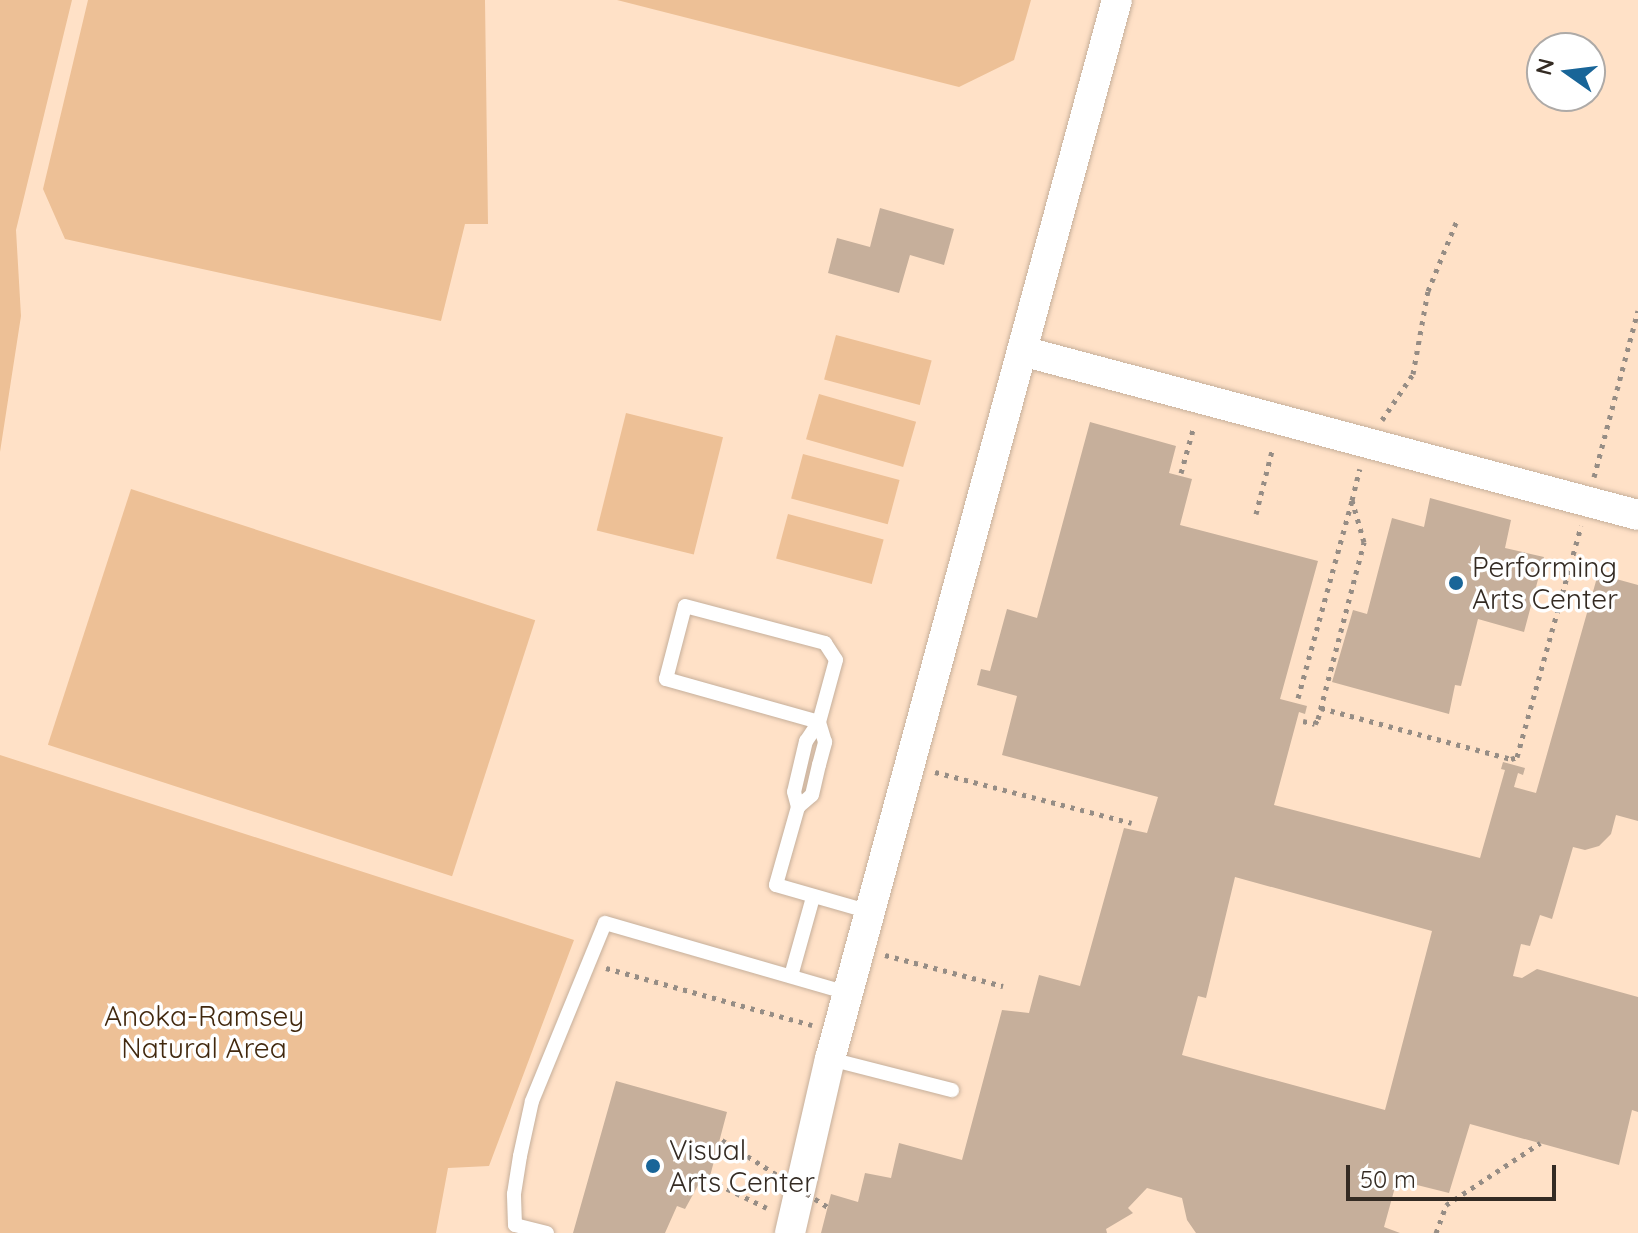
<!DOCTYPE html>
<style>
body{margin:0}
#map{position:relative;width:1638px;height:1233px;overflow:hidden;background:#fcf3ea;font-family:Quicksand,sans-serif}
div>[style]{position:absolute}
.built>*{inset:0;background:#ffe1c7}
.green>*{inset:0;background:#edc096;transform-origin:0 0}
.building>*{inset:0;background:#c6af9b}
.path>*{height:5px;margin-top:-2.5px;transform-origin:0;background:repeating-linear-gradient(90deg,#968d85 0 4px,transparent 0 10px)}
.roads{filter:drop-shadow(0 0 2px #c6af9b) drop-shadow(0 0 2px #c6af9b)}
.lane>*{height:14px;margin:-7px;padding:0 7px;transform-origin:7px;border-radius:7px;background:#fff}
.street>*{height:30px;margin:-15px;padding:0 15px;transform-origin:15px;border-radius:15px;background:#fff}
.path-bridge>*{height:5px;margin-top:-2.5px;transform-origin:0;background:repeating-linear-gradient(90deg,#968d85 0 4px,transparent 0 10px)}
.dots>*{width:22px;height:22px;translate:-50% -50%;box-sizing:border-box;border:4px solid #fff;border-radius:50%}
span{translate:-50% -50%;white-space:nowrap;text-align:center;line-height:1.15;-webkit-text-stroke:7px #fff;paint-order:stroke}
.poi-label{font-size:28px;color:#342b23}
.left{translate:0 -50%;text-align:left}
.park-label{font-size:28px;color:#42290f}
.north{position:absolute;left:1526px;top:32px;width:80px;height:80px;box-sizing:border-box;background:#fff;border:2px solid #aeaaa7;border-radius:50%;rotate:284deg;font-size:22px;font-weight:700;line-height:32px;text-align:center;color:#342b23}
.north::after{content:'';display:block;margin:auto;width:28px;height:36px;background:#196598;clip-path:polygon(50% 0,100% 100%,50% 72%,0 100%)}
.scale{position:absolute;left:1346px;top:1165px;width:210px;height:36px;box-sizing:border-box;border:4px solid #342b23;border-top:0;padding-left:10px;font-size:24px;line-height:28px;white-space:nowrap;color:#342b23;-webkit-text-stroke:6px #fff;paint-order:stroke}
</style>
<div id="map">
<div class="built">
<div style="clip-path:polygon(evenodd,0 0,1638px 0,1638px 1233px,0 1233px,0 0,1542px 48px,1590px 48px,1590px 96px,1542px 96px,1542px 48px)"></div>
</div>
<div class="green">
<div style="clip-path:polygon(0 0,72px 0,16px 230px,21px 316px,0 452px)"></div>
<div style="clip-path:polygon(88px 0,485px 0,488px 224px,465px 224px,441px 321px,65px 239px,43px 189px)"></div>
<div style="clip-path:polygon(617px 0,1031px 0,1014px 60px,959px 87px)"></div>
<div style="left:836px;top:335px;width:99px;height:46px;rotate:15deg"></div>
<div style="left:819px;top:394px;width:101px;height:47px;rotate:16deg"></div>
<div style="left:626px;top:413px;width:100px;height:121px;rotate:14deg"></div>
<div style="left:803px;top:454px;width:100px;height:46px;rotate:15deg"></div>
<div style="left:131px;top:489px;width:425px;height:269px;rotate:18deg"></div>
<div style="left:788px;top:514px;width:99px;height:46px;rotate:15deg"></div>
<div style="clip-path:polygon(0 755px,574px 940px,489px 1166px,448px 1168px,436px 1233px,0 1233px)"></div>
</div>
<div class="building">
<div style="clip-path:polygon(880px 208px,954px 229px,944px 265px,910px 255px,899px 293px,828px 273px,837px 238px,870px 247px)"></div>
<div style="clip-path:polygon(evenodd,1090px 422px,1176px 446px,1169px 473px,1192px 479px,1180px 525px,1318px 561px,1280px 699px,1307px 706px,1305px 714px,1299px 712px,1274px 805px,1480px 858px,1505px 770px,1501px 769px,1503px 762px,1525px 768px,1523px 775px,1518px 773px,1514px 787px,1536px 793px,1598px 574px,1638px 585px,1638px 821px,1616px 815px,1611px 834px,1599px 846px,1585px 850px,1573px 847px,1552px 919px,1540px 915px,1530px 946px,1521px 944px,1513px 976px,1522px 978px,1537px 969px,1638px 997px,1638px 1112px,1632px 1110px,1619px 1165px,1470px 1124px,1449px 1193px,1397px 1180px,1384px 1227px,1400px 1233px,1196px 1233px,1187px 1220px,1182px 1198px,1147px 1188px,1128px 1208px,1133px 1213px,1106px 1229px,1107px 1233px,821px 1233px,831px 1194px,858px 1202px,865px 1173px,891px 1178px,899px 1143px,962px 1160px,1002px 1010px,1029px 1013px,1039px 975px,1080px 986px,1124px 828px,1147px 833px,1158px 797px,1002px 755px,1017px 696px,977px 685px,981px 669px,990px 671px,1007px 609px,1037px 618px,1090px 422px,1235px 877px,1432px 931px,1385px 1110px,1182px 1055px,1198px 996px,1206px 998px,1235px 877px)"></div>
<div style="clip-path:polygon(1430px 498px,1511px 520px,1505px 548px,1544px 557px,1524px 632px,1478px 619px,1461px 686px,1455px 685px,1449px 714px,1332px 682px,1353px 610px,1367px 614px,1392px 518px,1424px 527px)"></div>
<div style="clip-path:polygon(616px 1081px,727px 1112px,709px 1180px,702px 1178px,685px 1209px,677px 1206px,665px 1233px,573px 1233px)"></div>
</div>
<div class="path">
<div style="left:1382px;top:420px;width:55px;rotate:-56deg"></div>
<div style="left:1413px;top:374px;width:84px;rotate:-79.8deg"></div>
<div style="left:1428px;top:291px;width:79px;rotate:-67.7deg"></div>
<div style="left:1181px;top:473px;width:49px;rotate:-74.5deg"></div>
<div style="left:1594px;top:477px;width:172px;rotate:-75.2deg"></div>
<div style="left:1256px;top:514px;width:69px;rotate:-75.8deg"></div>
<div style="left:1298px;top:698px;width:204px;rotate:-74.7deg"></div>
<div style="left:1321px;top:708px;width:197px;rotate:15deg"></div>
<div style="left:1511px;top:759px;width:6px;rotate:-18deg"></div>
<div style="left:1517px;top:757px;width:240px;rotate:-74.5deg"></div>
<div style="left:1303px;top:721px;width:12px;rotate:14deg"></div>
<div style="left:1315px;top:724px;width:6px;rotate:-59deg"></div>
<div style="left:1318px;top:719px;width:183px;rotate:-75.4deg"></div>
<div style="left:1364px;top:542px;width:44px;rotate:-105.9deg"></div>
<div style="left:1352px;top:500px;width:32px;rotate:-76deg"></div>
<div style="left:935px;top:772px;width:203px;rotate:14.5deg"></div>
<div style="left:885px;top:955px;width:122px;rotate:14.7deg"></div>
<div style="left:606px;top:968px;width:214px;rotate:15.5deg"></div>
<div style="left:709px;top:1180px;width:64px;rotate:25.8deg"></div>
<div style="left:1436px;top:1233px;width:30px;rotate:-70deg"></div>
<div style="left:1446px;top:1205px;width:113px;rotate:-33.4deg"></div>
</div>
<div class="roads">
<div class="lane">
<div style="left:819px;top:722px;width:159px;rotate:-164.3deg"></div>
<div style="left:666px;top:679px;width:75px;rotate:-75.4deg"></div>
<div style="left:685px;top:606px;width:145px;rotate:14.8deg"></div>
<div style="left:825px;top:643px;width:20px;rotate:57deg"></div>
<div style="left:836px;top:660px;width:64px;rotate:105.3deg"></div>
<div style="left:819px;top:722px;width:23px;rotate:124deg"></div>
<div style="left:806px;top:741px;width:52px;rotate:103.2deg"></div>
<div style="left:794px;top:792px;width:16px;rotate:75deg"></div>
<div style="left:798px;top:807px;width:81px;rotate:105.8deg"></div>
<div style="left:776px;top:885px;width:98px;rotate:16deg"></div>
<div style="left:798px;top:807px;width:18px;rotate:-41deg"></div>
<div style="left:812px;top:795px;width:31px;rotate:-77deg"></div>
<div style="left:819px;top:765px;width:24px;rotate:-75deg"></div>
<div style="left:825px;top:742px;width:21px;rotate:-107deg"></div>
<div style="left:791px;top:976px;width:82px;rotate:-74.4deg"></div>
<div style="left:830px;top:1059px;width:126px;rotate:14.3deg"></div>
<div style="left:547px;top:1233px;width:33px;rotate:-166deg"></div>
<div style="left:515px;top:1225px;width:31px;rotate:-92deg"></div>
<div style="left:514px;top:1194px;width:38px;rotate:-81deg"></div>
<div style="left:520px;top:1156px;width:56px;rotate:-77.7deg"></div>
<div style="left:532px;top:1101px;width:192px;rotate:-67.7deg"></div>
<div style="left:605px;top:923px;width:253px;rotate:16.1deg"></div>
</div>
<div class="street">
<div style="left:1022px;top:351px;width:637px;rotate:14.91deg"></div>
<div style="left:790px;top:1233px;width:179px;rotate:-77.1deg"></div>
<div style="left:830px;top:1059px;width:1097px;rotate:-74.84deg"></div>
</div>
</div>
<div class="path-bridge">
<div style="left:722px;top:1140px;width:125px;rotate:32.3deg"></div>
</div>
<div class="dots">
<div style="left:1456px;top:583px;background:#196598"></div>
<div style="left:653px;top:1166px;background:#196598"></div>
</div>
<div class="poi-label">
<span class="left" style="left:1472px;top:583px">Performing<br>Arts Center</span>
<span class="left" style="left:669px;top:1166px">Visual<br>Arts Center</span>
</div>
<div class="park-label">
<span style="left:204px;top:1032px">Anoka-Ramsey<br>Natural Area</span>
</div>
<div class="north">N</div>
<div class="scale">50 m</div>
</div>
